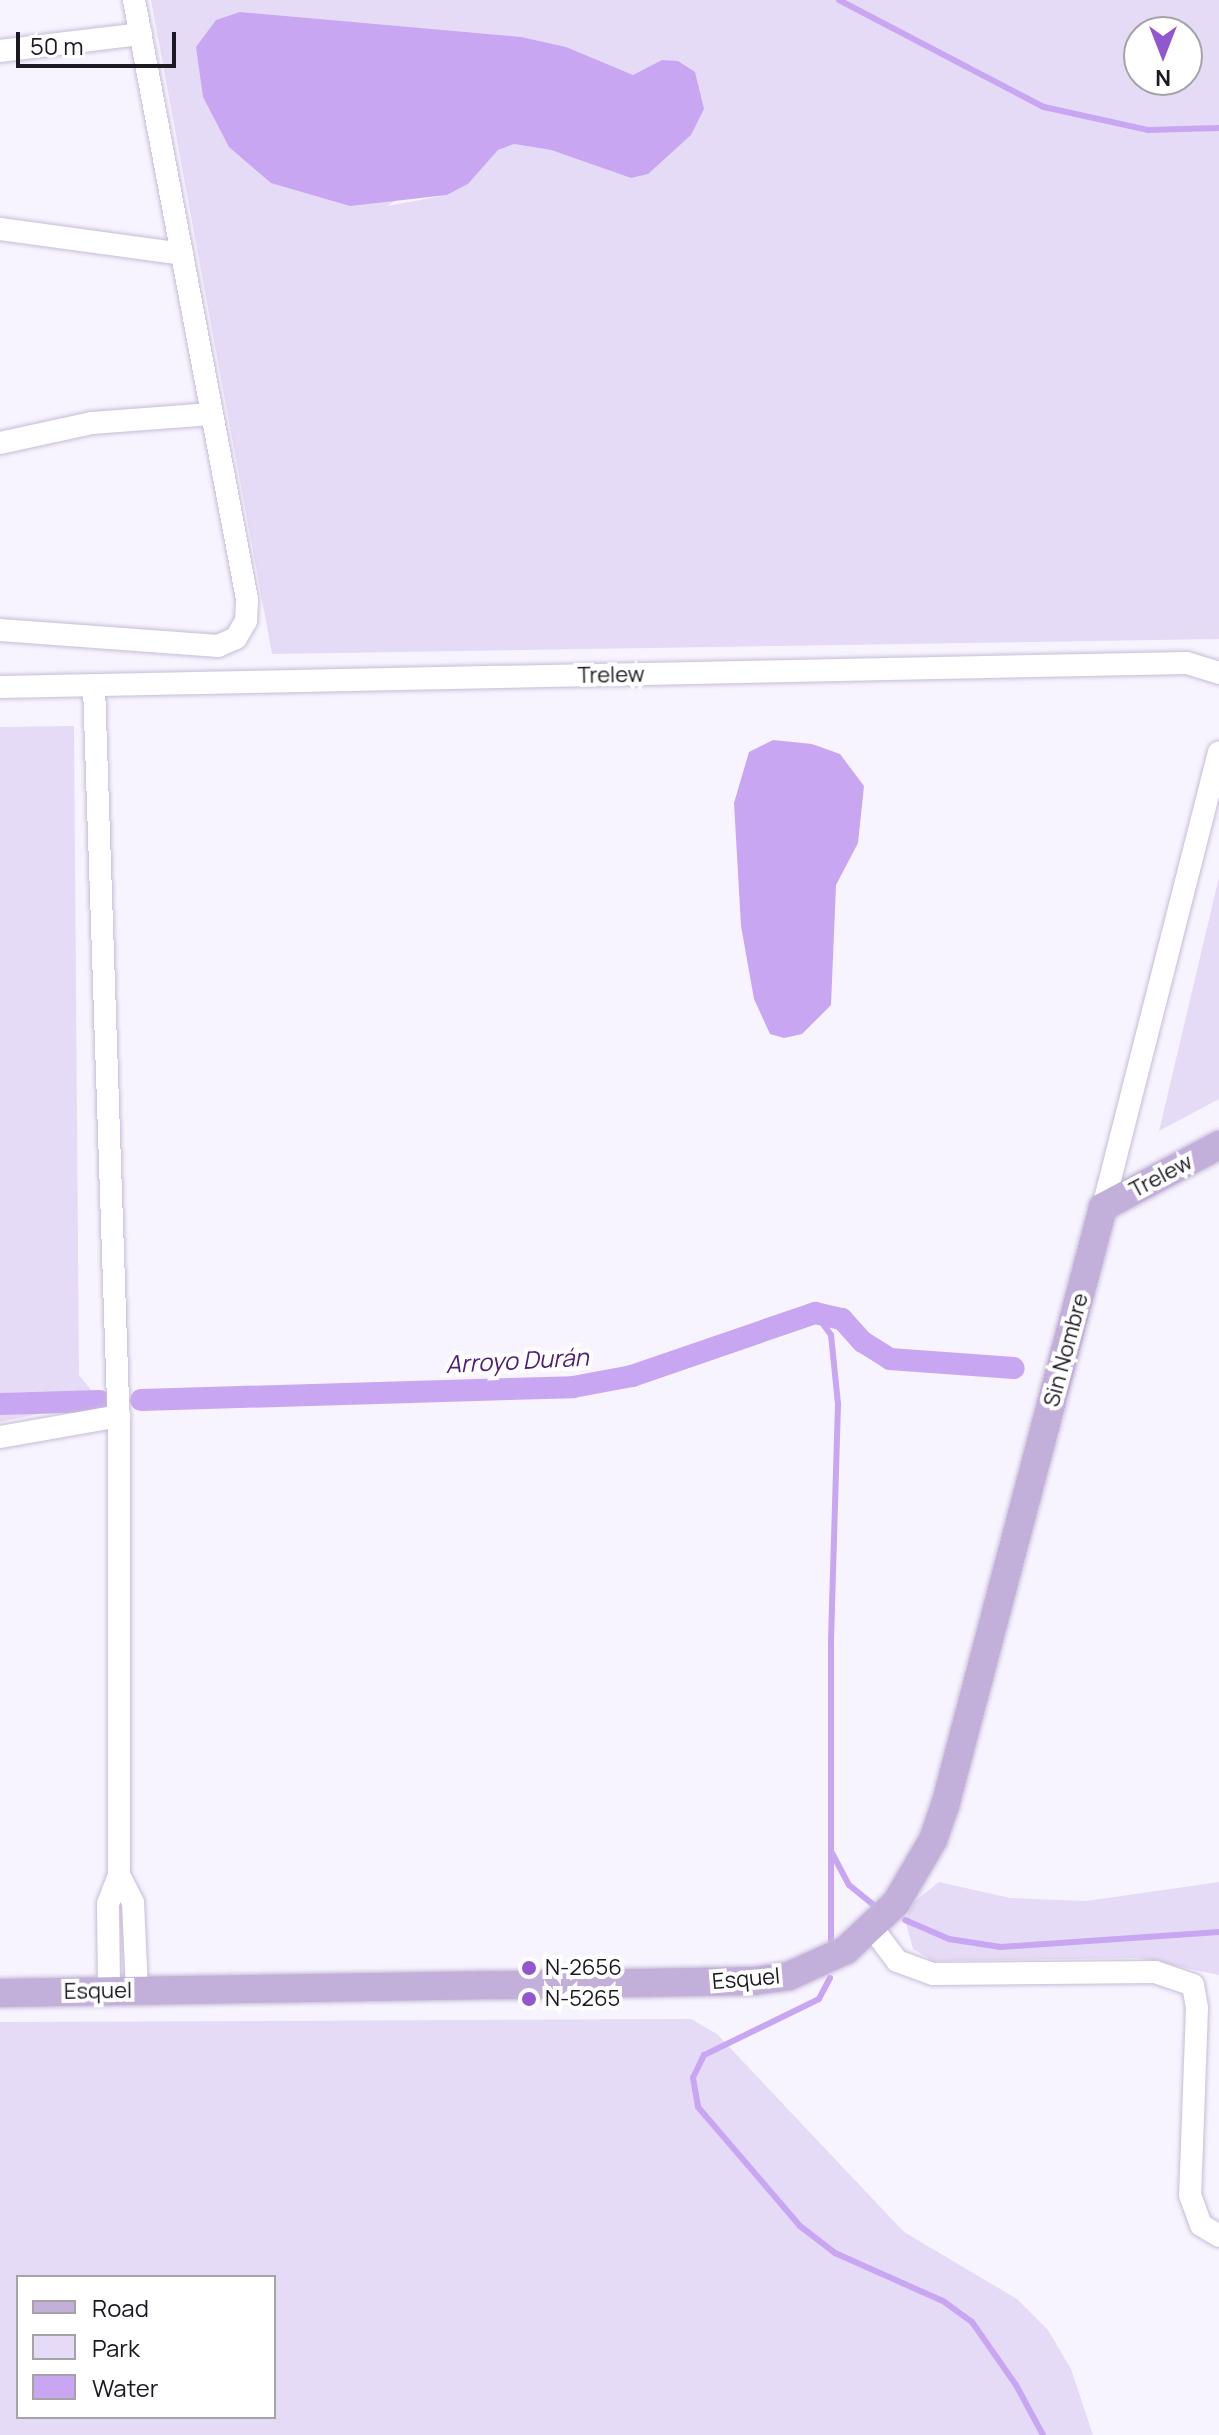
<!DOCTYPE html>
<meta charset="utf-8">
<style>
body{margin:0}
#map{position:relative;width:1219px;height:2435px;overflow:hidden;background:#f8f4ff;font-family:Manrope,sans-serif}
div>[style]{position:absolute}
.green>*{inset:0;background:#e6dbf6}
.water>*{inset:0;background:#c8a6f2}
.stream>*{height:6px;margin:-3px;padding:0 3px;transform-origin:3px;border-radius:3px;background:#c8a6f2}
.canal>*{height:22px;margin:-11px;padding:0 11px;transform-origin:11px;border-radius:11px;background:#c8a6f2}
.roads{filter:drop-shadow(0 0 2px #c7bcd7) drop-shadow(0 0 2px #c7bcd7)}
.minor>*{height:22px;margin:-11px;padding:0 11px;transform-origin:11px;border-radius:11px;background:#fff}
.major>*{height:28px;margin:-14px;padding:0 14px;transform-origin:14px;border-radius:14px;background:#c3b0da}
.dots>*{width:22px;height:22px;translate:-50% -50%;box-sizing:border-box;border:4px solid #fff;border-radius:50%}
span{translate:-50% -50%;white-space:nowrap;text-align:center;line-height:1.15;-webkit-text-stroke:8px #fff;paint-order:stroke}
.street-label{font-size:22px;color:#1d1922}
.poi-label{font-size:22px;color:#1d1922}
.left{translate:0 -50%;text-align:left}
.water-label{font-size:24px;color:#4e2177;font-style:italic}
.legend{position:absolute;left:16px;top:2275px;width:260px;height:144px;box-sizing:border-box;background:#fff;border:2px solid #a5a3a7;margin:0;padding:10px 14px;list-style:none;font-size:24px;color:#1d1922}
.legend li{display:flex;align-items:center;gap:16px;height:40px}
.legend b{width:40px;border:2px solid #a5a3a7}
.north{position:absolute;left:1123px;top:16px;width:80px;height:80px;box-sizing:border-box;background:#fff;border:2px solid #a5a3a7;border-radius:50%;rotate:180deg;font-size:22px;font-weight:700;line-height:32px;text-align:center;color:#1d1922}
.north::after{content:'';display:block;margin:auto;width:28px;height:36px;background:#9257ce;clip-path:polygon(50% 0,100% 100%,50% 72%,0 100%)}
.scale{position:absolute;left:16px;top:32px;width:160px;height:36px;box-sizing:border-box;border:4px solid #1d1922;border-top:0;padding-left:10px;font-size:24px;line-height:28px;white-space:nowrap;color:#1d1922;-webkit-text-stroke:6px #fff;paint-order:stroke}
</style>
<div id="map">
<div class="green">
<div style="clip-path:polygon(evenodd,151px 0,1219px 0,1219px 639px,272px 654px,151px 0,1139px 32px,1187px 32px,1187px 80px,1139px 80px,1139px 32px,151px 0,662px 61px,691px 135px,631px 178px,551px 150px,514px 144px,498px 150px,468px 184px,447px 195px,387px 206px,604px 66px,633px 75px,662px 61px)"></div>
<div style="clip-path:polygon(74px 726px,79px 1375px,100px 1401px,0 1422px,0 727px)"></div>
<div style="clip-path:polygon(1219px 877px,1219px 1099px,1159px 1131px)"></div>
<div style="clip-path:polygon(939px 1882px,1010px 1898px,1086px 1901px,1219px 1882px,1219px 1975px,1138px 1958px,933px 1961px,913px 1949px,905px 1920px,914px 1902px)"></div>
<div style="clip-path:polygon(evenodd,691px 2019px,717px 2034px,904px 2232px,1017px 2299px,1048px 2330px,1071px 2369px,1093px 2435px,0 2435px,0 2022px,691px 2019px,18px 2277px,274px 2277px,274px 2417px,18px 2417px,18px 2277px)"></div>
</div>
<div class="water">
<div style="clip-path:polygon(240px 12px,521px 37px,566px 47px,633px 75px,662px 60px,678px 61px,695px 72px,704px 109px,691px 135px,648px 174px,631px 178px,551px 150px,514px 144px,498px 150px,468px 184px,447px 195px,350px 206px,271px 183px,229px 147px,203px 97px,196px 47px,216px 20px)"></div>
<div style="clip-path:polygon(773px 740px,812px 744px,840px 754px,864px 786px,858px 843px,836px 885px,831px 1005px,802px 1034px,784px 1038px,770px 1034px,754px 999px,741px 926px,734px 803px,749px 752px)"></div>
</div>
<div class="stream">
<div style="left:839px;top:0;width:231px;rotate:27.6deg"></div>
<div style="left:1044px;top:107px;width:107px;rotate:12.5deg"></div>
<div style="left:1148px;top:130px;width:71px;rotate:-1.6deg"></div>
<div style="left:815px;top:1313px;width:27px;rotate:54deg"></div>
<div style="left:831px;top:1335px;width:69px;rotate:84.2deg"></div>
<div style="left:838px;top:1404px;width:237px;rotate:91.7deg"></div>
<div style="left:831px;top:1641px;width:300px;rotate:90deg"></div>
<div style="left:832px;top:1853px;width:36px;rotate:62deg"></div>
<div style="left:849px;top:1885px;width:32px;rotate:39deg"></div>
<div style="left:905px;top:1920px;width:48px;rotate:23.4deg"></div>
<div style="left:949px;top:1939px;width:52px;rotate:8.9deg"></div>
<div style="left:1000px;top:1947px;width:220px;rotate:-3.9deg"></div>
<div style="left:830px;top:1978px;width:24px;rotate:118deg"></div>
<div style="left:819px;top:1999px;width:128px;rotate:154deg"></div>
<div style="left:704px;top:2055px;width:25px;rotate:116deg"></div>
<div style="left:693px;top:2078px;width:29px;rotate:80deg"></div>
<div style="left:698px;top:2107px;width:157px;rotate:49.4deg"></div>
<div style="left:800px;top:2226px;width:44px;rotate:37.6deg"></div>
<div style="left:835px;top:2253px;width:118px;rotate:24deg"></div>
<div style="left:943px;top:2301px;width:36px;rotate:36deg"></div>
<div style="left:972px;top:2322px;width:77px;rotate:55.1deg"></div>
<div style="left:1016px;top:2385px;width:57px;rotate:61.6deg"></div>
</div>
<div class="canal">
<div style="left:141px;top:1400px;width:432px;rotate:-1.7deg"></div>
<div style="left:573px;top:1387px;width:60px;rotate:-10.6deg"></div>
<div style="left:632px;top:1376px;width:194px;rotate:-19deg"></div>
<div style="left:815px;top:1313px;width:28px;rotate:13deg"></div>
<div style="left:842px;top:1319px;width:31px;rotate:48deg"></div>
<div style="left:863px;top:1342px;width:32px;rotate:32deg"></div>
<div style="left:890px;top:1359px;width:124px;rotate:4.2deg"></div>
<div style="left:0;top:1404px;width:100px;rotate:-1.7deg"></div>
</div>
<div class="roads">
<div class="minor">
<div style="left:0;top:51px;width:142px;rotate:-6.9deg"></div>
<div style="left:0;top:229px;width:184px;rotate:7.8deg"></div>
<div style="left:0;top:443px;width:94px;rotate:-12.3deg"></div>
<div style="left:92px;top:423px;width:120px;rotate:-4.3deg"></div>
<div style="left:0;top:630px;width:219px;rotate:4.2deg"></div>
<div style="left:218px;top:646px;width:20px;rotate:-24deg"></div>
<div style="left:236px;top:638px;width:20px;rotate:-60deg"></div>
<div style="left:246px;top:621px;width:22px;rotate:-87deg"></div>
<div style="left:247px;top:599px;width:610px;rotate:-100.68deg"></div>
<div style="left:94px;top:686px;width:745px;rotate:88.08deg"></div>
<div style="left:119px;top:1431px;width:444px;rotate:90deg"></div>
<div style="left:119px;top:1875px;width:31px;rotate:111deg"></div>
<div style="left:108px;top:1904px;width:87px;rotate:89.3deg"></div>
<div style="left:0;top:687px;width:1187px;rotate:-1.16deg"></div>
<div style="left:1187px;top:663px;width:34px;rotate:17deg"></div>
<div style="left:1103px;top:1207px;width:469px;rotate:-75.7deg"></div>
<div style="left:0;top:1437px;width:121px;rotate:-10deg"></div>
<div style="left:119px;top:1875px;width:30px;rotate:63deg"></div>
<div style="left:133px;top:1902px;width:89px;rotate:87.4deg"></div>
<div style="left:873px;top:1929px;width:40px;rotate:53deg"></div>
<div style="left:897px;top:1961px;width:38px;rotate:20deg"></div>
<div style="left:933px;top:1974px;width:222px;rotate:-0.5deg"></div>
<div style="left:1155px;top:1972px;width:40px;rotate:18.9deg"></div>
<div style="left:1193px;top:1985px;width:23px;rotate:80deg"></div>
<div style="left:1197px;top:2008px;width:187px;rotate:92.1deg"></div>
<div style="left:1190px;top:2195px;width:32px;rotate:70deg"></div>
<div style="left:1201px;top:2225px;width:21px;rotate:31deg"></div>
</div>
<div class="major">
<div style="left:0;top:1993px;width:754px;rotate:-0.91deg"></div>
<div style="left:754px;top:1981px;width:35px;rotate:-8deg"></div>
<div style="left:789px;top:1976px;width:63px;rotate:-24.5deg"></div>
<div style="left:846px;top:1950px;width:69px;rotate:-43.2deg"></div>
<div style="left:896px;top:1903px;width:73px;rotate:-59.6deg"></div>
<div style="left:933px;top:1840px;width:36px;rotate:-71deg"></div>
<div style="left:945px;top:1806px;width:619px;rotate:-75.22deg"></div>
<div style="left:1103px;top:1207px;width:132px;rotate:-28.1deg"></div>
</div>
</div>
<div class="dots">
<div style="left:529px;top:1968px;background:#9257ce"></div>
<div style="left:529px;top:1999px;background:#9257ce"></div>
</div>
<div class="street-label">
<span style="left:611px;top:675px;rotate:-1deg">Trelew</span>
<span style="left:1161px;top:1176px;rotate:-28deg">Trelew</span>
<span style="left:1066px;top:1350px;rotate:-75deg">Sin Nombre</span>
<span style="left:746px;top:1979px;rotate:-5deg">Esquel</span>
<span style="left:98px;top:1991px;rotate:-1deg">Esquel</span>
</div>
<div class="poi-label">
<span class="left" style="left:545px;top:1968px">N-2656</span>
<span class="left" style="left:545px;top:1999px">N-5265</span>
</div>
<div class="water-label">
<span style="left:517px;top:1360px;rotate:-3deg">Arroyo Durán</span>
</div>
<ul class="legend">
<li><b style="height:10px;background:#c3b0da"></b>Road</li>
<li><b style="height:22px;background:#e6dbf6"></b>Park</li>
<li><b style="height:22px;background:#c8a6f2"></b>Water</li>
</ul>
<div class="north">N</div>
<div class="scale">50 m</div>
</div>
